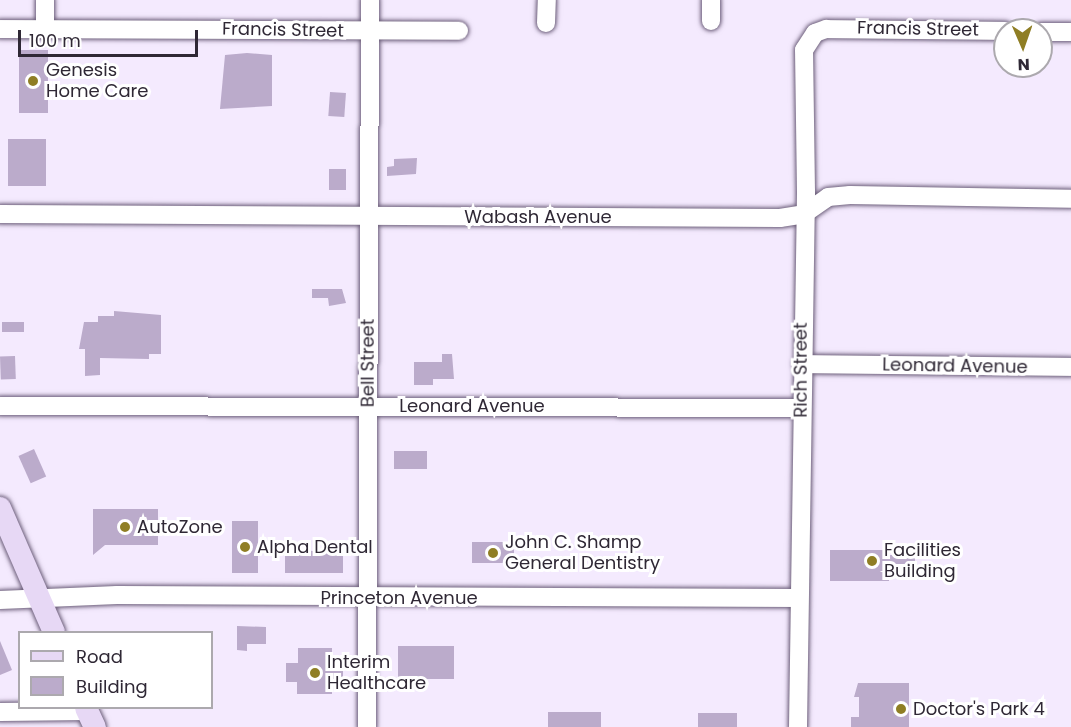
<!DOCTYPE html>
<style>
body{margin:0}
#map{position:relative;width:1071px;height:727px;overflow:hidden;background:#f4eafe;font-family:Poppins,sans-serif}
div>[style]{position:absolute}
.building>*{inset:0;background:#bbabcb;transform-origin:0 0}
.roads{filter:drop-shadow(0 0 2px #6d5f7b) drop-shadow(0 0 2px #6d5f7b)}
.minor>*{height:18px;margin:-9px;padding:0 9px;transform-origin:9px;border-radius:9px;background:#fff}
.major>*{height:22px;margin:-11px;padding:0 11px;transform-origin:11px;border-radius:11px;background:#e7d8f5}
.dots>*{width:16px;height:16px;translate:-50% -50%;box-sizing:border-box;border:3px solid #fff;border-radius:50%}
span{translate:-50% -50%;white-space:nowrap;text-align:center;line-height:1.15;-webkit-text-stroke:6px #fff;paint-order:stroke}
.street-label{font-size:18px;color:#2f2835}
.poi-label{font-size:18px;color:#2f2835}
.left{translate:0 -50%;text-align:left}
.legend{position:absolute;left:18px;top:631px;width:195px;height:78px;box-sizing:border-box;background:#fff;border:2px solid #aca9ae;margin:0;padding:8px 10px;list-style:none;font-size:18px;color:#2f2835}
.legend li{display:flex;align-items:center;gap:12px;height:30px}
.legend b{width:30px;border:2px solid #aca9ae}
.north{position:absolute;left:993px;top:18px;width:60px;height:60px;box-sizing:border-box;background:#fff;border:2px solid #aca9ae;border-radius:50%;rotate:178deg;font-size:16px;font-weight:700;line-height:24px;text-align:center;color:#2f2835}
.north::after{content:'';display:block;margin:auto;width:21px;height:27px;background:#8f7e24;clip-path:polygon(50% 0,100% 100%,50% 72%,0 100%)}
.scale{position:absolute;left:18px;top:30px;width:180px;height:27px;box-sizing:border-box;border:3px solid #2f2835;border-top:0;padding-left:8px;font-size:18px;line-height:21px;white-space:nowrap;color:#2f2835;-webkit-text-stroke:4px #fff;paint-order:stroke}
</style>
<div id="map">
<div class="building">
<div style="left:19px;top:50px;width:29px;height:63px"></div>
<div style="clip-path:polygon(247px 53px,272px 55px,272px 106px,220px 109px,225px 55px)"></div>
<div style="left:330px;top:92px;width:16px;height:24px;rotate:4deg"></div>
<div style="left:8px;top:139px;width:38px;height:47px"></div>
<div style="clip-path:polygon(417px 158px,416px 174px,387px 176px,387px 167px,394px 166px,394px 159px)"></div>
<div style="left:329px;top:169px;width:17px;height:21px"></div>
<div style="clip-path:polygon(312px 289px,342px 289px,346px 303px,329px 306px,328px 298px,312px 298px)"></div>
<div style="clip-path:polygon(114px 311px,161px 315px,161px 354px,149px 354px,149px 359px,100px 358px,100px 375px,85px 376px,85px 349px,79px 349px,84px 322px,98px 322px,98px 316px,114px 316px)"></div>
<div style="left:24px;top:322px;width:10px;height:22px;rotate:90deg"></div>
<div style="clip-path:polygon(442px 354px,452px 354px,454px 379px,433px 379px,433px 385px,414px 385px,414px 362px,442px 362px)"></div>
<div style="left:15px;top:356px;width:23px;height:15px;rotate:88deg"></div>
<div style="left:34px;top:449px;width:30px;height:17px;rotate:66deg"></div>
<div style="left:394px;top:451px;width:33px;height:18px"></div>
<div style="clip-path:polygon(93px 509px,158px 509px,158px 545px,105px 545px,93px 555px)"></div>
<div style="left:232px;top:521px;width:26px;height:52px"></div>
<div style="left:514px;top:542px;width:21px;height:42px;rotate:90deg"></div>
<div style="clip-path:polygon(305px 550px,343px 555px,343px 573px,285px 573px,285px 554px,305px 554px)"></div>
<div style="clip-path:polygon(830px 550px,889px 550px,889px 555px,915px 555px,915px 568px,907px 568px,907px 572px,889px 572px,889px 581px,830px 581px)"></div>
<div style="clip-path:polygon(237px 626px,266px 627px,266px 644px,247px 644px,247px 651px,237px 650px)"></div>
<div style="clip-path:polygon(0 641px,12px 670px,0 675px)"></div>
<div style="left:398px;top:646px;width:56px;height:33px"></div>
<div style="clip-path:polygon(298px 648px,332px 648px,332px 664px,343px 664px,343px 683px,332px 682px,332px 694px,297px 694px,297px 682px,286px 682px,286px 663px,298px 663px)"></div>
<div style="clip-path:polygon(858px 683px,909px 683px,909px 727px,851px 727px,851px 717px,859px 717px,859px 697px,854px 697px)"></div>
<div style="left:548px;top:712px;width:53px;height:15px"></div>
<div style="left:698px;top:713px;width:39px;height:14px"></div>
</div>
<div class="roads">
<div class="minor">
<div style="left:711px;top:21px;width:21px;rotate:-90deg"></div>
<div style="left:546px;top:23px;width:23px;rotate:-88deg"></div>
<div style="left:0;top:29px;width:459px;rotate:0.2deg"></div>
<div style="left:45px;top:30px;width:30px;rotate:-90deg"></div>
<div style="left:1041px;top:32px;width:30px"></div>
<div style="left:0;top:214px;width:780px;rotate:0.29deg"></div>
<div style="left:780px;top:218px;width:24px;rotate:-9deg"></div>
<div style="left:804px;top:214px;width:29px;rotate:-35deg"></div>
<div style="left:828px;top:197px;width:22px;rotate:-5deg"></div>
<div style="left:850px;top:195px;width:221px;rotate:1deg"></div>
<div style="left:802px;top:364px;width:269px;rotate:0.6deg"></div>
<div style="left:0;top:406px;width:801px;rotate:0.14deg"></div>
<div style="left:0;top:600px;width:117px;rotate:-2.4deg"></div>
<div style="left:117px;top:595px;width:682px;rotate:0.25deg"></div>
<div style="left:0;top:712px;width:87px;rotate:-0.7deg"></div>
<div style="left:367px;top:727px;width:727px;rotate:-89.76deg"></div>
<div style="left:798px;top:727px;width:535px;rotate:-89.14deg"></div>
<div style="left:806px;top:192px;width:142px;rotate:-90.8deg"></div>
<div style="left:804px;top:50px;width:20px;rotate:-57deg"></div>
<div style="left:815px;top:33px;width:12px;rotate:-20deg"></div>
<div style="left:826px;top:29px;width:179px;rotate:0.6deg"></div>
</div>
<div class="major">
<div style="left:0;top:508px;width:135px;rotate:66.5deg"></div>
<div style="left:86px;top:708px;width:21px;rotate:65deg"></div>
</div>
</div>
<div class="dots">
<div style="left:33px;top:81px;background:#8f7e24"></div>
<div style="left:125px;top:527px;background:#8f7e24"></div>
<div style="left:245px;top:547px;background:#8f7e24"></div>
<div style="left:493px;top:553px;background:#8f7e24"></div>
<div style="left:872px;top:561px;background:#8f7e24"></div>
<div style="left:315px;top:673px;background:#8f7e24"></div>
<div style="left:901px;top:709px;background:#8f7e24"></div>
</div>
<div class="street-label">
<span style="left:918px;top:29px;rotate:1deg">Francis Street</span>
<span style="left:283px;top:30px;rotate:1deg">Francis Street</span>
<span style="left:538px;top:217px">Wabash Avenue</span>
<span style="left:368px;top:363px;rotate:-90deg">Bell Street</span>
<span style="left:955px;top:366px;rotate:1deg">Leonard Avenue</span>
<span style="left:801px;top:370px;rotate:-90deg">Rich Street</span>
<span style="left:472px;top:406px">Leonard Avenue</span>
<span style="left:399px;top:598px">Princeton Avenue</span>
</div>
<div class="poi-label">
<span class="left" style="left:46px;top:81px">Genesis<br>Home Care</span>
<span class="left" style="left:137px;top:527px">AutoZone</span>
<span class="left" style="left:505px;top:553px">John C. Shamp<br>General Dentistry</span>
<span class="left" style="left:257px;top:547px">Alpha Dental</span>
<span class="left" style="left:884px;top:561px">Facilities<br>Building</span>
<span class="left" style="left:327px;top:673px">Interim<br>Healthcare</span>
<span class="left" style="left:913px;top:709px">Doctor's Park 4</span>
</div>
<ul class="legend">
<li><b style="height:8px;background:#e7d8f5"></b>Road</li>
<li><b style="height:16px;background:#bbabcb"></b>Building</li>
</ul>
<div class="north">N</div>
<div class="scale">100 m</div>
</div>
